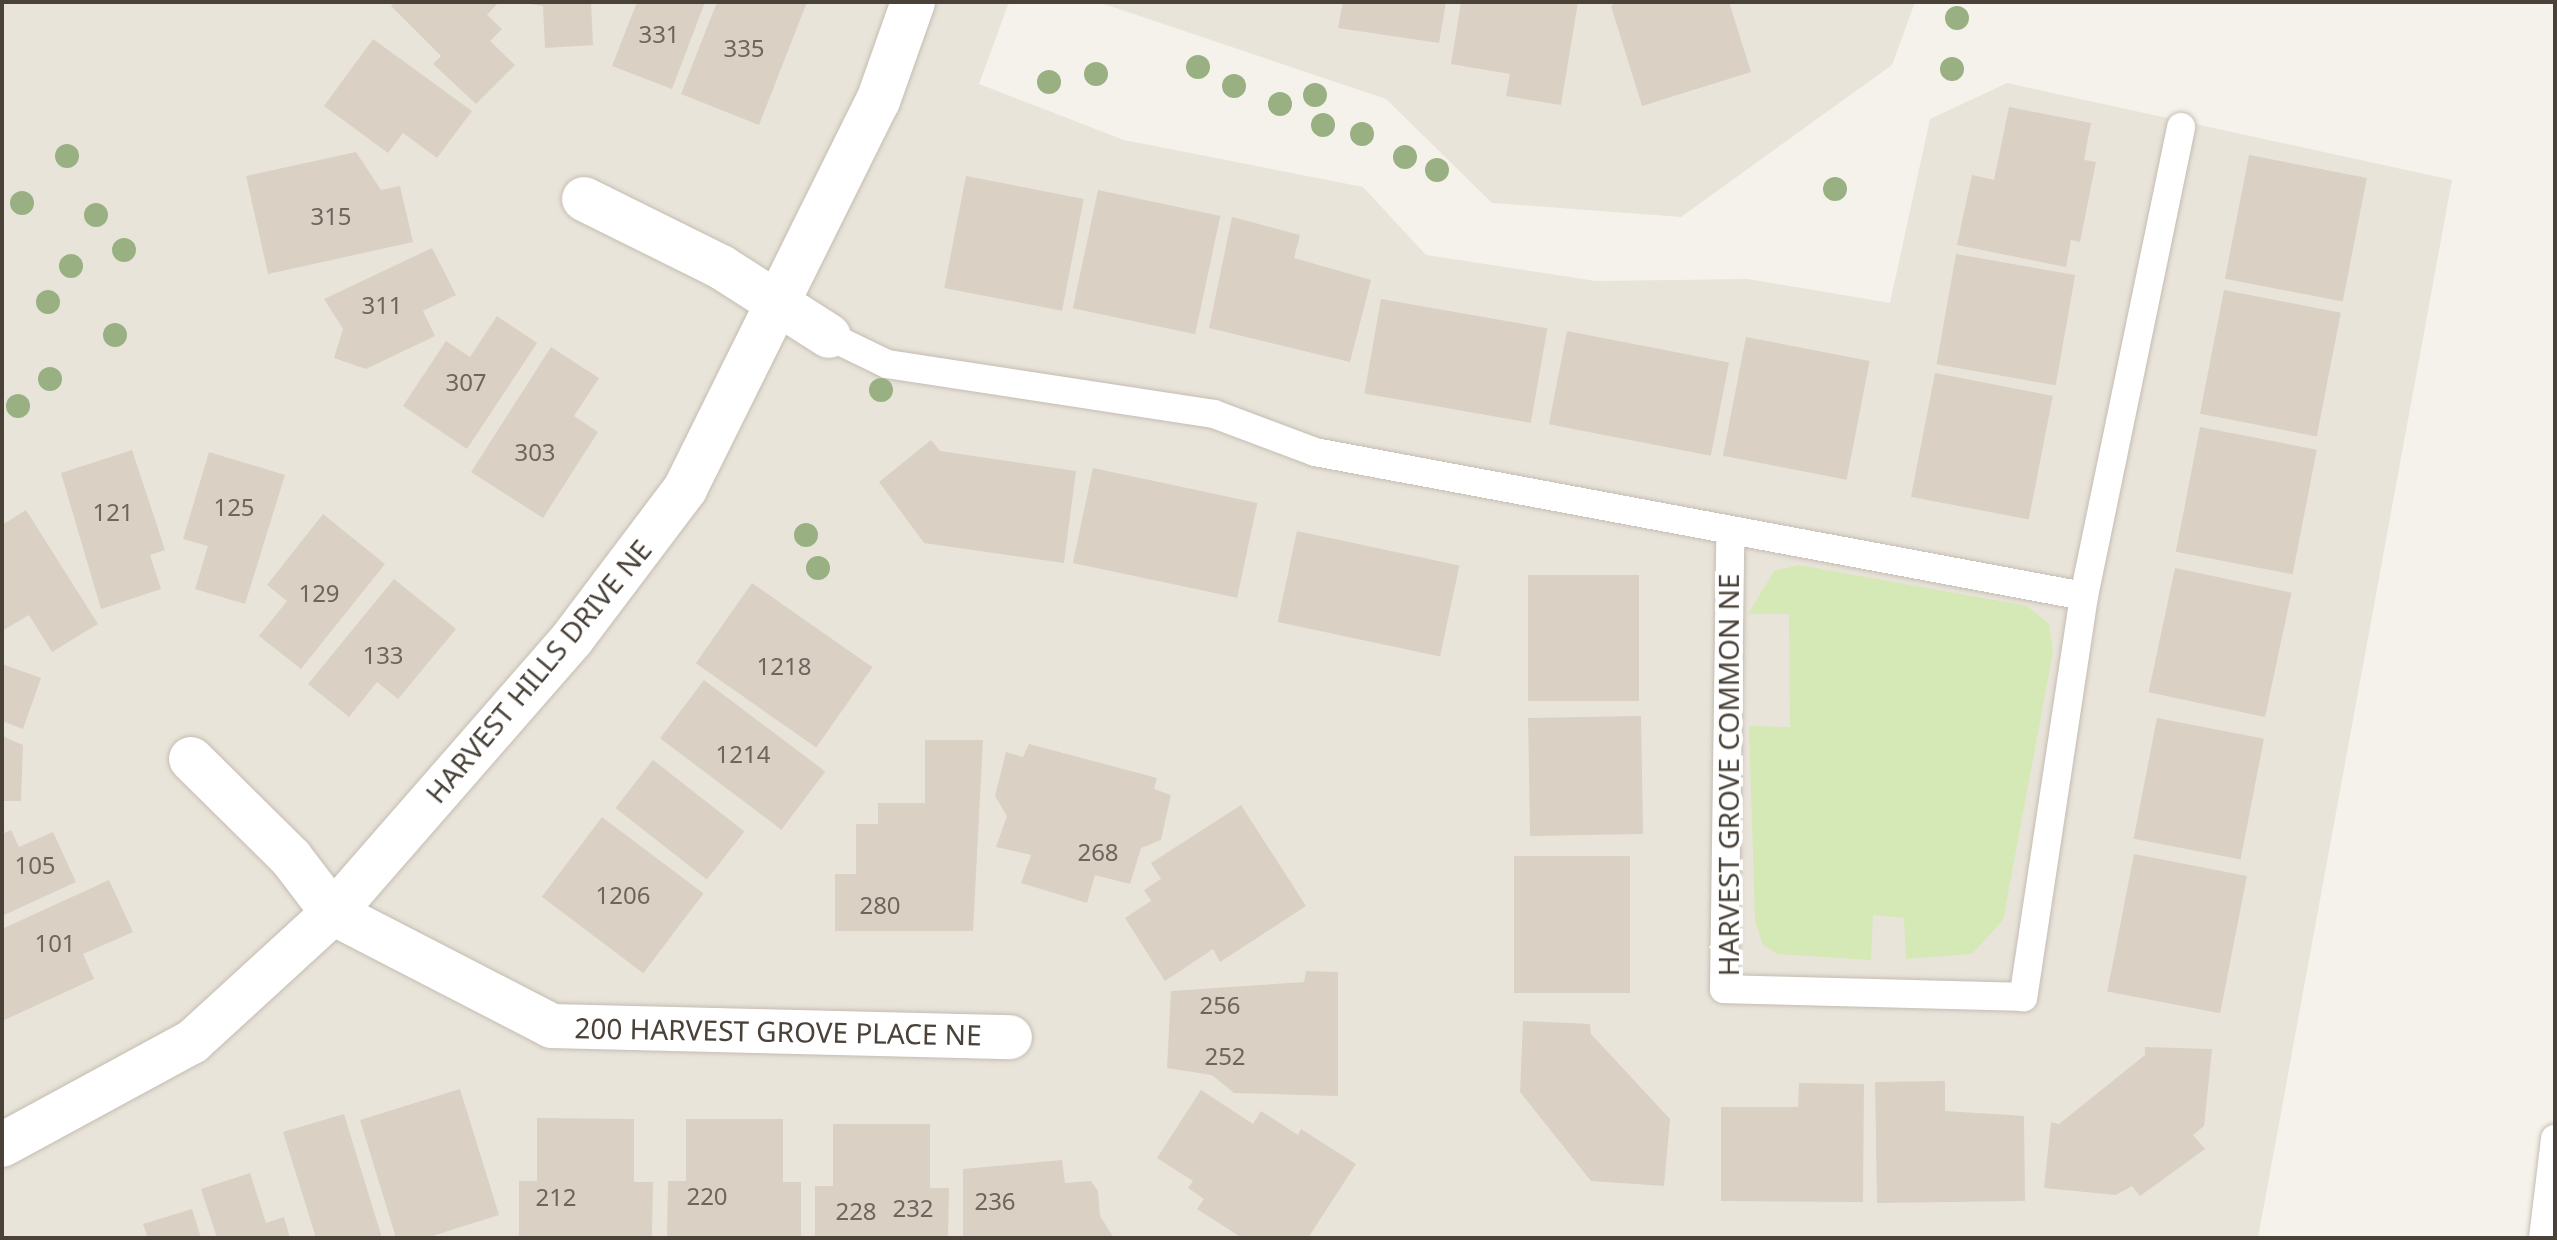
<!DOCTYPE html>
<style>
body{margin:0}
#map{position:relative;width:2557px;height:1240px;overflow:hidden;background:#f5f2eb;font-family:"Noto Sans",sans-serif}
div>[style]{position:absolute}
.residential>*{inset:0;background:#e9e4da}
.green>*{inset:0;background:#d4e9b5}
.building>*{inset:0;background:#dad0c4;transform-origin:0 0}
.roads{filter:drop-shadow(0 0 2px #c4bcb1) drop-shadow(0 0 2px #c4bcb1)}
.service>*{height:28px;margin:-14px;padding:0 14px;transform-origin:14px;border-radius:14px;background:#fff}
.minor>*{height:44px;margin:-22px;padding:0 22px;transform-origin:22px;border-radius:22px;background:#fff}
.tertiary>*{height:44px;margin:-22px;padding:0 22px;transform-origin:22px;border-radius:22px;background:#fff}
.trees>*{width:24px;height:24px;margin:-12px;border-radius:50%;background:#99b182}
span{translate:-50% -50%;white-space:nowrap;text-align:center;line-height:1.15;-webkit-text-stroke:8px #fff;paint-order:stroke}
.number-label{font-size:24px;color:#6e665c}
.number-label span{-webkit-text-stroke-width:0}
.street-label{font-size:28px;color:#4a4239}
.frame{position:absolute;inset:0;border:4px solid #4a4239;pointer-events:none}
</style>
<div id="map">
<div class="residential">
<div style="clip-path:polygon(2px 2px,1009px 2px,979px 84px,1124px 140px,1363px 187px,1426px 255px,1596px 281px,1748px 279px,1890px 303px,1930px 119px,2007px 83px,2452px 180px,2258px 1238px,2px 1238px)"></div>
<div style="clip-path:polygon(1098px 2px,1915px 2px,1892px 65px,1681px 217px,1492px 203px,1386px 99px)"></div>
</div>
<div class="green">
<div style="clip-path:polygon(1799px 565px,2027px 606px,2049px 624px,2053px 652px,2003px 920px,1972px 954px,1906px 959px,1904px 918px,1873px 915px,1871px 960px,1778px 954px,1763px 945px,1755px 921px,1749px 726px,1790px 727px,1789px 614px,1748px 614px,1774px 571px)"></div>
</div>
<div class="building">
<div style="clip-path:polygon(395px 2px,499px 2px,487px 15px,502px 29px,490px 41px,515px 65px,476px 104px,433px 64px,441px 56px,391px 6px)"></div>
<div style="clip-path:polygon(517px 2px,591px 2px,593px 45px,545px 48px,543px 6px)"></div>
<div style="clip-path:polygon(637px 2px,705px 2px,672px 89px,612px 66px)"></div>
<div style="clip-path:polygon(717px 2px,807px 2px,759px 125px,681px 94px)"></div>
<div style="clip-path:polygon(1343px 2px,1446px 2px,1439px 43px,1338px 28px)"></div>
<div style="clip-path:polygon(1461px 2px,1578px 2px,1561px 105px,1506px 96px,1510px 74px,1451px 64px)"></div>
<div style="clip-path:polygon(1617px 2px,1729px 2px,1751px 72px,1642px 106px,1611px 6px)"></div>
<div style="clip-path:polygon(373px 39px,472px 111px,437px 158px,403px 133px,388px 153px,324px 106px)"></div>
<div style="clip-path:polygon(2009px 107px,2091px 123px,2084px 160px,2096px 162px,2080px 242px,2071px 240px,2066px 267px,1957px 245px,1972px 175px,1994px 180px)"></div>
<div style="clip-path:polygon(356px 152px,381px 190px,400px 186px,413px 242px,268px 274px,246px 176px)"></div>
<div style="left:2249px;top:155px;width:120px;height:126px;rotate:11deg"></div>
<div style="left:966px;top:176px;width:120px;height:114px;rotate:11deg"></div>
<div style="left:1098px;top:190px;width:125px;height:121px;rotate:12deg"></div>
<div style="clip-path:polygon(1232px 217px,1300px 235px,1294px 258px,1371px 280px,1350px 362px,1209px 328px)"></div>
<div style="clip-path:polygon(432px 248px,456px 295px,423px 311px,435px 336px,366px 369px,334px 358px,343px 329px,324px 299px)"></div>
<div style="left:1956px;top:254px;width:121px;height:112px;rotate:10deg"></div>
<div style="left:2224px;top:290px;width:119px;height:126px;rotate:11deg"></div>
<div style="left:1381px;top:299px;width:169px;height:96px;rotate:10deg"></div>
<div style="clip-path:polygon(497px 316px,537px 343px,467px 449px,403px 406px,446px 341px,470px 357px)"></div>
<div style="left:1567px;top:331px;width:165px;height:95px;rotate:11deg"></div>
<div style="left:1746px;top:337px;width:126px;height:121px;rotate:11deg"></div>
<div style="clip-path:polygon(551px 347px,599px 378px,574px 416px,598px 432px,543px 518px,471px 472px)"></div>
<div style="left:1935px;top:373px;width:120px;height:126px;rotate:11deg"></div>
<div style="left:2200px;top:427px;width:119px;height:127px;rotate:11deg"></div>
<div style="clip-path:polygon(931px 440px,940px 451px,1076px 471px,1064px 563px,924px 543px,879px 482px)"></div>
<div style="clip-path:polygon(132px 450px,165px 550px,150px 555px,161px 589px,101px 609px,61px 473px)"></div>
<div style="clip-path:polygon(209px 452px,285px 475px,245px 604px,195px 589px,208px 546px,183px 539px)"></div>
<div style="left:1093px;top:468px;width:168px;height:97px;rotate:12deg"></div>
<div style="clip-path:polygon(26px 510px,98px 624px,52px 652px,29px 615px,2px 631px,2px 525px)"></div>
<div style="clip-path:polygon(323px 514px,385px 564px,301px 669px,259px 636px,287px 601px,267px 585px)"></div>
<div style="left:1297px;top:531px;width:166px;height:93px;rotate:12deg"></div>
<div style="left:2175px;top:568px;width:119px;height:127px;rotate:12deg"></div>
<div style="left:1639px;top:575px;width:126px;height:111px;rotate:90deg"></div>
<div style="clip-path:polygon(394px 579px,456px 629px,398px 699px,377px 682px,349px 717px,308px 684px)"></div>
<div style="left:752px;top:583px;width:147px;height:98px;rotate:35deg"></div>
<div style="clip-path:polygon(2px 664px,41px 678px,23px 729px,2px 721px)"></div>
<div style="left:704px;top:680px;width:152px;height:73px;rotate:37deg"></div>
<div style="left:1641px;top:716px;width:118px;height:113px;rotate:89deg"></div>
<div style="left:2157px;top:718px;width:109px;height:123px;rotate:11deg"></div>
<div style="clip-path:polygon(2px 736px,23px 745px,21px 801px,2px 801px)"></div>
<div style="clip-path:polygon(925px 740px,983px 740px,973px 931px,835px 931px,835px 874px,856px 874px,856px 824px,878px 824px,878px 803px,925px 803px)"></div>
<div style="clip-path:polygon(1029px 744px,1157px 778px,1154px 789px,1171px 795px,1161px 840px,1141px 848px,1130px 884px,1095px 875px,1087px 903px,1021px 883px,1031px 855px,996px 847px,1007px 816px,995px 796px,1006px 752px,1023px 757px)"></div>
<div style="left:653px;top:760px;width:116px;height:61px;rotate:38deg"></div>
<div style="clip-path:polygon(1241px 805px,1306px 906px,1220px 962px,1213px 949px,1165px 981px,1125px 918px,1151px 901px,1144px 890px,1161px 879px,1151px 863px)"></div>
<div style="left:602px;top:817px;width:127px;height:100px;rotate:37deg"></div>
<div style="clip-path:polygon(11px 830px,19px 847px,53px 832px,76px 882px,2px 916px,2px 834px)"></div>
<div style="left:2134px;top:854px;width:115px;height:140px;rotate:11deg"></div>
<div style="left:1514px;top:856px;width:116px;height:137px"></div>
<div style="clip-path:polygon(109px 880px,133px 932px,83px 954px,94px 979px,2px 1021px,2px 929px)"></div>
<div style="clip-path:polygon(1306px 971px,1338px 972px,1338px 1096px,1234px 1093px,1212px 1075px,1167px 1068px,1171px 991px,1304px 982px)"></div>
<div style="clip-path:polygon(1523px 1021px,1590px 1024px,1591px 1034px,1670px 1119px,1664px 1186px,1591px 1181px,1520px 1092px)"></div>
<div style="clip-path:polygon(2145px 1047px,2212px 1049px,2204px 1126px,2193px 1135px,2205px 1149px,2140px 1196px,2132px 1186px,2116px 1195px,2044px 1188px,2051px 1122px,2059px 1124px,2145px 1055px)"></div>
<div style="clip-path:polygon(1945px 1081px,1945px 1111px,2024px 1116px,2025px 1201px,1877px 1203px,1875px 1082px)"></div>
<div style="clip-path:polygon(1799px 1083px,1864px 1084px,1863px 1202px,1721px 1201px,1721px 1107px,1798px 1107px)"></div>
<div style="clip-path:polygon(460px 1089px,499px 1215px,426px 1238px,396px 1238px,360px 1120px)"></div>
<div style="clip-path:polygon(1201px 1090px,1253px 1124px,1261px 1111px,1298px 1135px,1301px 1129px,1356px 1164px,1308px 1238px,1242px 1238px,1197px 1209px,1204px 1199px,1188px 1188px,1193px 1181px,1157px 1158px)"></div>
<div style="clip-path:polygon(344px 1114px,382px 1238px,316px 1238px,283px 1132px)"></div>
<div style="clip-path:polygon(537px 1118px,634px 1119px,634px 1182px,653px 1182px,652px 1238px,519px 1238px,519px 1181px,537px 1181px)"></div>
<div style="clip-path:polygon(686px 1119px,783px 1119px,783px 1182px,801px 1182px,801px 1238px,667px 1238px,668px 1181px,686px 1181px)"></div>
<div style="clip-path:polygon(833px 1124px,930px 1124px,930px 1188px,949px 1188px,948px 1238px,815px 1238px,815px 1186px,833px 1186px)"></div>
<div style="clip-path:polygon(1062px 1160px,1065px 1183px,1091px 1181px,1098px 1191px,1100px 1216px,1114px 1238px,963px 1238px,963px 1169px)"></div>
<div style="clip-path:polygon(250px 1173px,266px 1223px,284px 1217px,290px 1238px,217px 1238px,201px 1189px)"></div>
<div style="clip-path:polygon(192px 1209px,201px 1238px,148px 1238px,143px 1224px)"></div>
</div>
<div class="roads">
<div class="service">
<div style="left:829px;top:336px;width:64px;rotate:25.8deg"></div>
<div style="left:887px;top:364px;width:331px;rotate:8.7deg"></div>
<div style="left:1214px;top:414px;width:108px;rotate:20.6deg"></div>
<div style="left:1315px;top:452px;width:782px;rotate:10.61deg"></div>
<div style="left:2084px;top:596px;width:406px;rotate:98.6deg"></div>
<div style="left:2023px;top:997px;width:299px;rotate:-178.5deg"></div>
<div style="left:1724px;top:989px;width:458px;rotate:-89.2deg"></div>
<div style="left:2084px;top:596px;width:479px;rotate:-78.3deg"></div>
<div style="left:2543px;top:1238px;width:100px;rotate:-83.1deg"></div>
</div>
<div class="minor">
<div style="left:584px;top:199px;width:153px;rotate:26.4deg"></div>
<div style="left:721px;top:267px;width:128px;rotate:32.6deg"></div>
<div style="left:191px;top:759px;width:141px;rotate:44.7deg"></div>
<div style="left:291px;top:858px;width:69px;rotate:52.6deg"></div>
<div style="left:333px;top:913px;width:246px;rotate:27.3deg"></div>
<div style="left:552px;top:1026px;width:458px;rotate:1.4deg"></div>
</div>
<div class="tertiary">
<div style="left:2px;top:1145px;width:216px;rotate:-28.5deg"></div>
<div style="left:192px;top:1042px;width:191px;rotate:-42.5deg"></div>
<div style="left:333px;top:913px;width:364px;rotate:-48.9deg"></div>
<div style="left:572px;top:639px;width:188px;rotate:-53deg"></div>
<div style="left:685px;top:489px;width:433px;rotate:-63.6deg"></div>
<div style="left:878px;top:101px;width:105px;rotate:-70.5deg"></div>
</div>
</div>
<div class="trees">
<div style="left:1957px;top:18px"></div>
<div style="left:1198px;top:67px"></div>
<div style="left:1952px;top:69px"></div>
<div style="left:1096px;top:74px"></div>
<div style="left:1049px;top:82px"></div>
<div style="left:1234px;top:86px"></div>
<div style="left:1315px;top:95px"></div>
<div style="left:1280px;top:104px"></div>
<div style="left:1323px;top:125px"></div>
<div style="left:1362px;top:134px"></div>
<div style="left:67px;top:156px"></div>
<div style="left:1405px;top:157px"></div>
<div style="left:1437px;top:170px"></div>
<div style="left:1835px;top:189px"></div>
<div style="left:22px;top:203px"></div>
<div style="left:96px;top:215px"></div>
<div style="left:124px;top:250px"></div>
<div style="left:71px;top:266px"></div>
<div style="left:48px;top:302px"></div>
<div style="left:115px;top:335px"></div>
<div style="left:50px;top:379px"></div>
<div style="left:881px;top:390px"></div>
<div style="left:18px;top:406px"></div>
<div style="left:806px;top:535px"></div>
<div style="left:818px;top:568px"></div>
</div>
<div class="number-label">
<span style="left:659px;top:34px">331</span>
<span style="left:744px;top:48px">335</span>
<span style="left:331px;top:216px">315</span>
<span style="left:382px;top:305px">311</span>
<span style="left:466px;top:382px">307</span>
<span style="left:535px;top:452px">303</span>
<span style="left:234px;top:507px">125</span>
<span style="left:113px;top:512px">121</span>
<span style="left:319px;top:593px">129</span>
<span style="left:383px;top:655px">133</span>
<span style="left:784px;top:666px">1218</span>
<span style="left:743px;top:754px">1214</span>
<span style="left:1098px;top:852px">268</span>
<span style="left:35px;top:865px">105</span>
<span style="left:623px;top:895px">1206</span>
<span style="left:880px;top:905px">280</span>
<span style="left:55px;top:943px">101</span>
<span style="left:1220px;top:1005px">256</span>
<span style="left:1225px;top:1056px">252</span>
<span style="left:707px;top:1196px">220</span>
<span style="left:556px;top:1197px">212</span>
<span style="left:995px;top:1201px">236</span>
<span style="left:913px;top:1208px">232</span>
<span style="left:856px;top:1211px">228</span>
</div>
<div class="street-label">
<span style="left:538px;top:671px;rotate:-50deg">HARVEST HILLS DRIVE NE</span>
<span style="left:1728px;top:775px;rotate:-90deg">HARVEST GROVE COMMON NE</span>
<span style="left:778px;top:1031px;rotate:1deg">200 HARVEST GROVE PLACE NE</span>
</div>
<div class="frame"></div>
</div>
